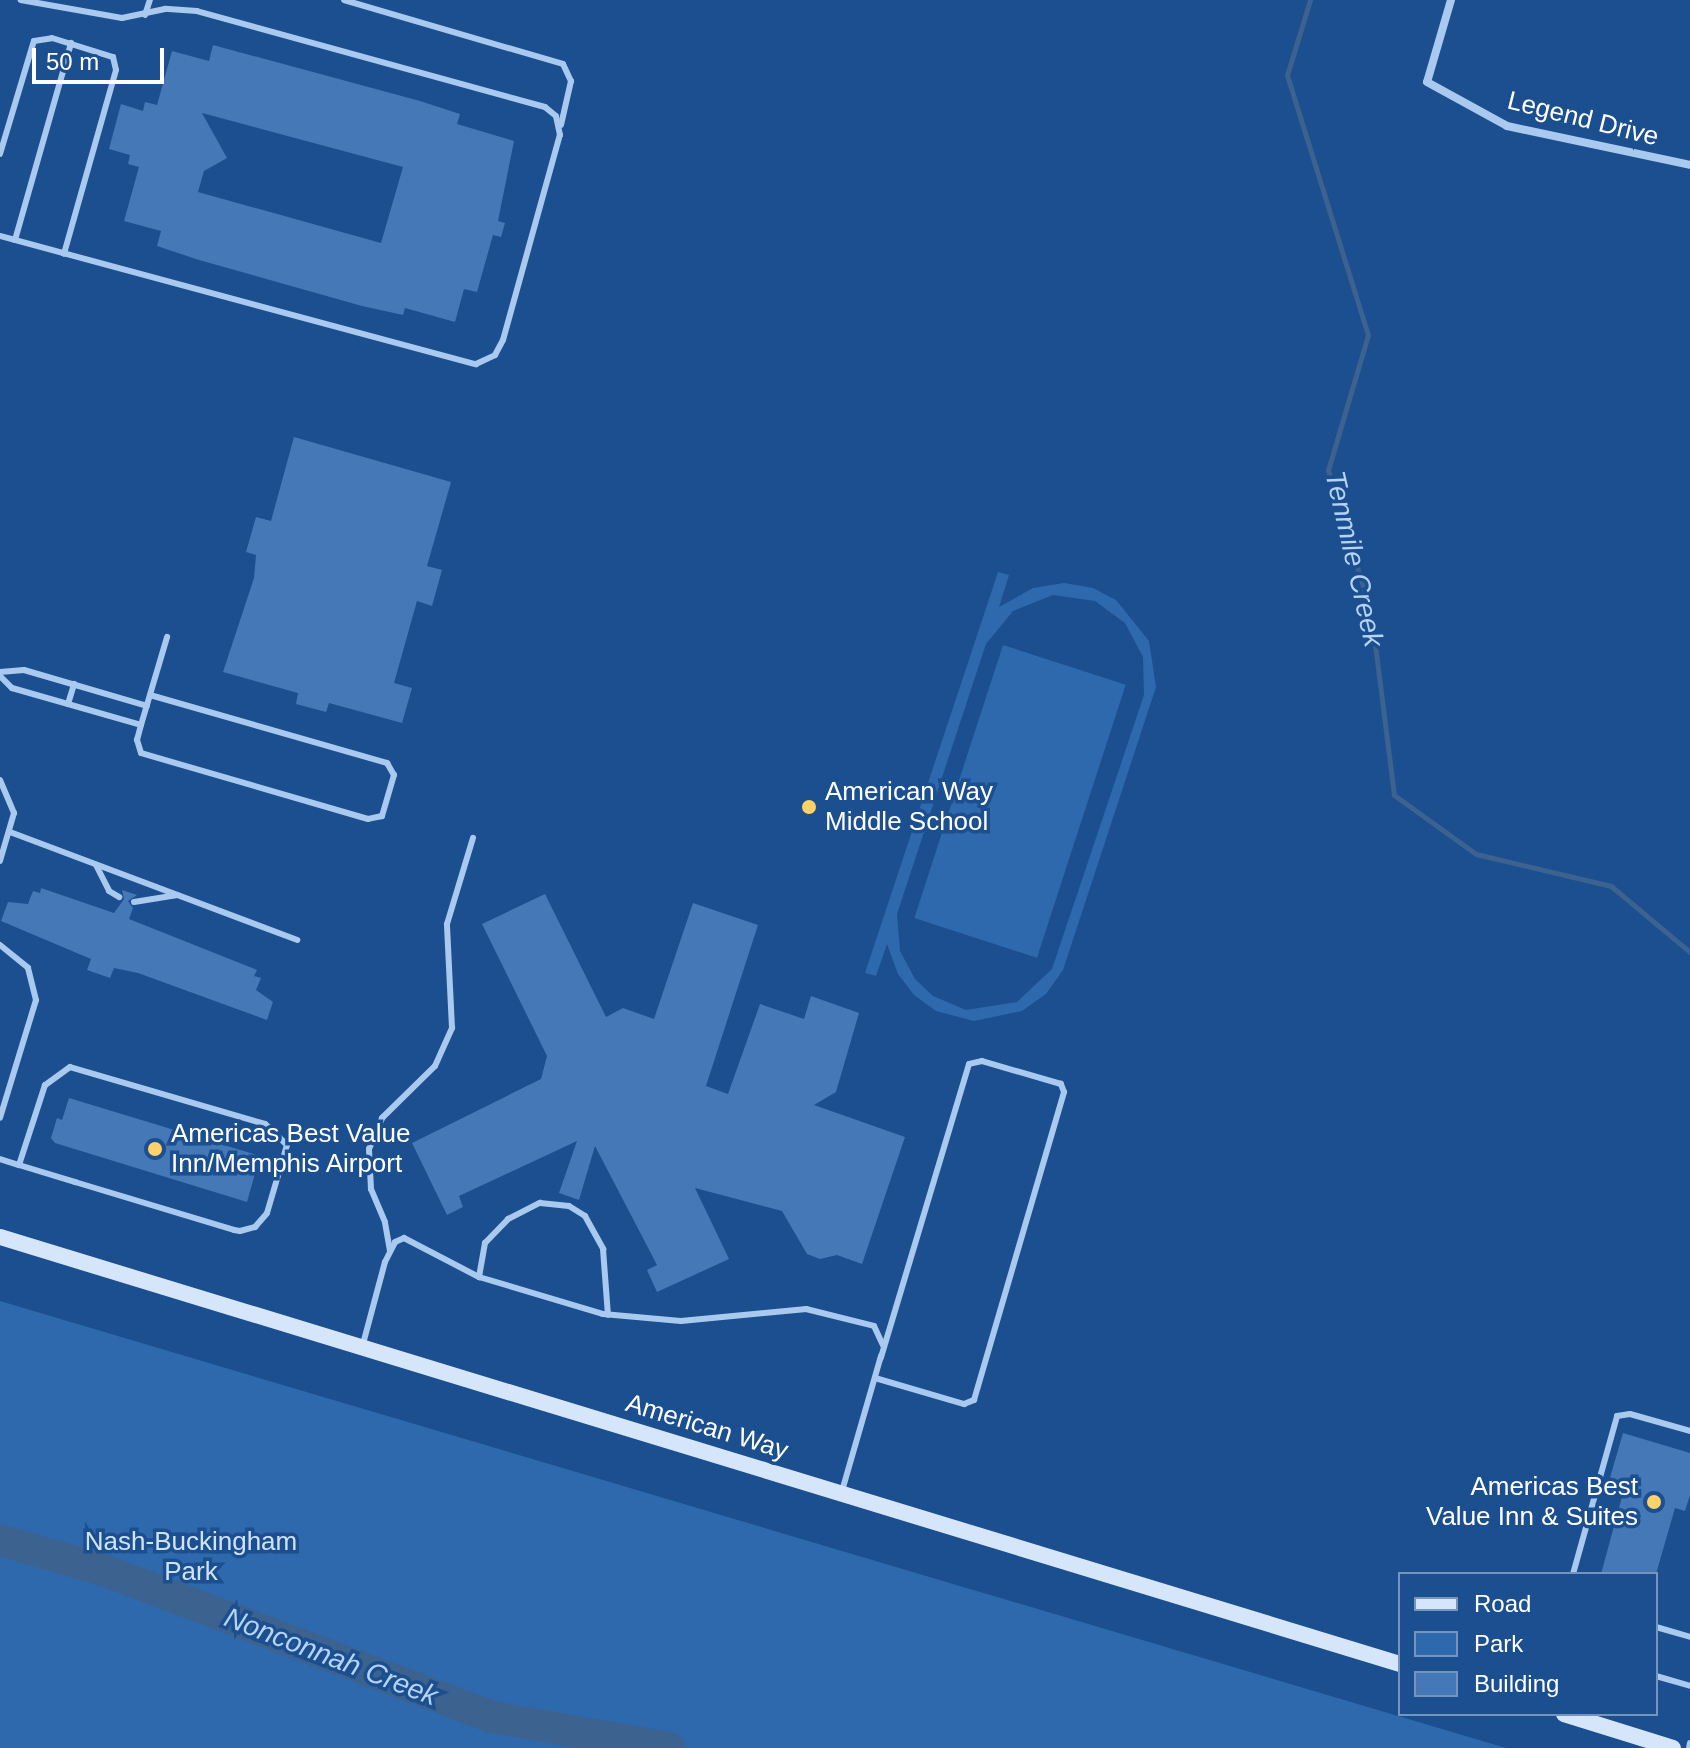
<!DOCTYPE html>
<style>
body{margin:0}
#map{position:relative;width:1690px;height:1748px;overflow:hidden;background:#1b4f8f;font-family:Helvetica,sans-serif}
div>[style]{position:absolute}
.green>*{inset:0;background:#2e69ad;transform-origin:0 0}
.stream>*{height:5px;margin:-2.5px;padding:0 2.5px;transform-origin:2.5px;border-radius:2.5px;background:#3c6290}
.river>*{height:32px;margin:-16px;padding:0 16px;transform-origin:16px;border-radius:16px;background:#3c6290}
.building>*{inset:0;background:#4478b7}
.lane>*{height:6px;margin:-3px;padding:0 3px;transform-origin:3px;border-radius:3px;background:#a9c9ee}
.street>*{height:8px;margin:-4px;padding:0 4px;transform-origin:4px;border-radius:4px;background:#a9c9ee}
.secondary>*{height:16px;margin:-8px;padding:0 8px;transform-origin:8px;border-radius:8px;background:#d6e6fa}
.dots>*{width:22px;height:22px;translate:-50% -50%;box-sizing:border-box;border:4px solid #1b4f8f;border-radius:50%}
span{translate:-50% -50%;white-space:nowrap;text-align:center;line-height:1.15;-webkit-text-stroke:7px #1b4f8f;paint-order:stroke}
.street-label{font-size:26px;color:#fff}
.poi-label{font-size:26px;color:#fff}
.left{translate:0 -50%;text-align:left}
.right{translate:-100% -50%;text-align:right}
.park-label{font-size:26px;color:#cfe3fa}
.water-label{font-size:28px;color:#b5d3f5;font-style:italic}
.legend{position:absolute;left:1398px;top:1572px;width:260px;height:144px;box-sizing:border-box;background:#1b4f8f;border:2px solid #7695bc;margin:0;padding:10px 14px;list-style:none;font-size:24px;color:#fff}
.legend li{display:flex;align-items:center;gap:16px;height:40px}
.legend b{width:40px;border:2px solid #7695bc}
.scale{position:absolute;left:32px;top:48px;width:132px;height:36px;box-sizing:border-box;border:4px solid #fff;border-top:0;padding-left:10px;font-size:24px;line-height:28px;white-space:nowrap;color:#fff;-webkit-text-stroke:6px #1b4f8f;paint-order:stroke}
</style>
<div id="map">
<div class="green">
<div style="clip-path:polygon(evenodd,998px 572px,1009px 575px,999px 607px,1033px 588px,1064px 583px,1093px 588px,1116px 600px,1149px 641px,1156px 687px,1063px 970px,1046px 994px,1022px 1011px,974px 1021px,936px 1011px,914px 995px,898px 974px,887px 944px,876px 976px,865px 973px,998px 572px,1053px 595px,1095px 601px,1125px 623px,1143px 657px,1144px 695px,1052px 969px,1017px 1002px,966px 1010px,933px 996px,915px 979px,900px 951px,897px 914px,986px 644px,1013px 611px,1053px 595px)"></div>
<div style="left:1003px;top:645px;width:129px;height:287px;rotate:18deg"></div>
<div style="clip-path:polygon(0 1301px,1506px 1748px,0 1748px)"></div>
</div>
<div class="stream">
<div style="left:1310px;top:0;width:78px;rotate:107deg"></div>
<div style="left:1287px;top:75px;width:272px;rotate:72.7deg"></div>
<div style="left:1368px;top:335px;width:141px;rotate:106.5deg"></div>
<div style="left:1328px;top:470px;width:149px;rotate:73.3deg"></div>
<div style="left:1371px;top:613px;width:183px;rotate:82.8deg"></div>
<div style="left:1394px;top:795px;width:101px;rotate:35.7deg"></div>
<div style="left:1476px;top:854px;width:139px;rotate:13.3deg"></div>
<div style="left:1611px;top:886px;width:103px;rotate:39.9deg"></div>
</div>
<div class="river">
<div style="left:0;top:1540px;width:107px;rotate:16.2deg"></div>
<div style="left:103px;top:1570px;width:416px;rotate:20.7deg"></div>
<div style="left:492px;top:1717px;width:180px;rotate:9.9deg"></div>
</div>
<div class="building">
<div style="clip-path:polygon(evenodd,213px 45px,420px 101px,460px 114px,457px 124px,514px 141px,498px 221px,505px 223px,501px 237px,493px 235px,477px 292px,464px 289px,455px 322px,405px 308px,403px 315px,362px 306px,199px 260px,157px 246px,161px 231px,124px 221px,139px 167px,128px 164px,130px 155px,109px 149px,121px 104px,143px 111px,145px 102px,157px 105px,172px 51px,209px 61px,213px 45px,202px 113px,403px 167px,381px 243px,198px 192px,204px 171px,227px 158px,202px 113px)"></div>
<div style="clip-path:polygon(294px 437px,451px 482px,427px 566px,442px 570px,432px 606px,417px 601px,394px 683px,412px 688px,402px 723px,329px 703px,326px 712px,296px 704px,298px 693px,223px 672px,254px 578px,256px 555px,246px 552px,256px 517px,271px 521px)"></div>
<div style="clip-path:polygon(41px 888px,114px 913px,124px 899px,122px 890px,137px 895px,128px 901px,133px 908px,129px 919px,257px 970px,254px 976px,261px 978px,256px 990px,273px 1002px,267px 1020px,138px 973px,114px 968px,110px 978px,87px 970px,91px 959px,1px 921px,8px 902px,28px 904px,33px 891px,40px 893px)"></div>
<div style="clip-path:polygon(545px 894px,606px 1017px,623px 1008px,654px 1019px,693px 903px,758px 925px,706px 1086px,728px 1094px,760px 1004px,804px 1019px,811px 996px,859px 1013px,836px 1092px,814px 1105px,905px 1137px,862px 1264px,837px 1255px,820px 1259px,807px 1254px,782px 1211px,695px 1188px,729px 1259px,657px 1292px,647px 1270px,657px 1265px,595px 1146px,579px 1200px,559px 1193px,577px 1141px,459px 1196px,463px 1207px,447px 1215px,412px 1143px,541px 1079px,547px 1056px,482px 924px)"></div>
<div style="clip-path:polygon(69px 1098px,260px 1156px,247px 1202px,55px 1143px,51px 1138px,57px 1118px,62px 1120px)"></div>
<div style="clip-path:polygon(1623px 1433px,1690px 1453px,1690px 1495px,1685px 1511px,1675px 1508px,1656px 1574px,1601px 1574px,1623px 1493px,1607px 1488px)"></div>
</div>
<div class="lane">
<div style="left:344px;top:0;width:228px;rotate:16.3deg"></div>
<div style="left:563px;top:64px;width:19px;rotate:65deg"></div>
<div style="left:571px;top:81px;width:45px;rotate:102.8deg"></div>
<div style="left:145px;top:15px;width:16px;rotate:-72deg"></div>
<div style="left:0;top:154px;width:118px;rotate:-73.3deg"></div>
<div style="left:34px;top:41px;width:18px;rotate:-9deg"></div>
<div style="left:52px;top:38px;width:64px;rotate:17.3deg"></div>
<div style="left:113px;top:57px;width:13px;rotate:77deg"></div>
<div style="left:116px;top:70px;width:191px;rotate:105.8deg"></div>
<div style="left:0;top:236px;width:493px;rotate:15.1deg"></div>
<div style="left:476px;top:364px;width:21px;rotate:-25deg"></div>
<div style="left:495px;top:355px;width:17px;rotate:-62deg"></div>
<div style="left:503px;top:340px;width:213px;rotate:-74.5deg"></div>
<div style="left:560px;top:135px;width:19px;rotate:-102deg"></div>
<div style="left:556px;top:116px;width:14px;rotate:-141deg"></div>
<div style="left:545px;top:107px;width:361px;rotate:-164.6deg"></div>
<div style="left:197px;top:11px;width:32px;rotate:-176deg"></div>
<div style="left:165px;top:9px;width:44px;rotate:168.2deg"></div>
<div style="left:122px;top:18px;width:103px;rotate:-169.9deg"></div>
<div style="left:15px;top:240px;width:205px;rotate:-74.1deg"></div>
<div style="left:0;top:672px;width:24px;rotate:-5deg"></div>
<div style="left:24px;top:670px;width:128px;rotate:16.3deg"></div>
<div style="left:0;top:676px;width:17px;rotate:45deg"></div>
<div style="left:12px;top:688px;width:134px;rotate:16deg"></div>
<div style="left:150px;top:695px;width:247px;rotate:16deg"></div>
<div style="left:387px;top:763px;width:14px;rotate:60deg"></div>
<div style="left:394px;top:775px;width:43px;rotate:106.3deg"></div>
<div style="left:382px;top:816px;width:14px;rotate:168deg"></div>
<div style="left:368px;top:819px;width:236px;rotate:-163.8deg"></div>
<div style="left:141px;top:753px;width:14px;rotate:-107deg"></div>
<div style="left:137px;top:740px;width:16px;rotate:-75deg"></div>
<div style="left:141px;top:725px;width:92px;rotate:-73.5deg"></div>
<div style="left:68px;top:704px;width:21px;rotate:-73deg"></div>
<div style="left:0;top:780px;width:36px;rotate:67deg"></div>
<div style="left:14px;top:813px;width:50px;rotate:106.3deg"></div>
<div style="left:10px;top:832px;width:307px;rotate:20.6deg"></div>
<div style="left:96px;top:865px;width:29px;rotate:63deg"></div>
<div style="left:109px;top:891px;width:12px;rotate:31deg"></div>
<div style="left:134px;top:902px;width:44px;rotate:-9.2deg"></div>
<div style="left:0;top:945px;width:36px;rotate:39deg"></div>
<div style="left:28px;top:968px;width:33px;rotate:76deg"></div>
<div style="left:36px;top:1000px;width:123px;rotate:107deg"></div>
<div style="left:0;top:1159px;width:20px;rotate:18deg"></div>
<div style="left:19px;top:1165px;width:59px;rotate:16.9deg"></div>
<div style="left:75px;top:1182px;width:166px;rotate:16.8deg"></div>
<div style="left:234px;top:1230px;width:6px;rotate:9deg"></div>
<div style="left:240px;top:1231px;width:16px;rotate:-15deg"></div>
<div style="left:255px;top:1227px;width:18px;rotate:-49deg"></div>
<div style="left:267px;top:1213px;width:71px;rotate:-73.6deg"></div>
<div style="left:287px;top:1145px;width:30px;rotate:-136deg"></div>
<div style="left:265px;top:1124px;width:203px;rotate:-163.7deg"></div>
<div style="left:70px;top:1067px;width:31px;rotate:144deg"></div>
<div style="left:45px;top:1085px;width:84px;rotate:108deg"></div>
<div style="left:390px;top:1251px;width:29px;rotate:-100deg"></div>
<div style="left:385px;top:1222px;width:36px;rotate:-113deg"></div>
<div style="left:371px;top:1189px;width:40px;rotate:-92.9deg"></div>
<div style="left:369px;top:1149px;width:34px;rotate:-67deg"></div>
<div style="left:382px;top:1118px;width:74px;rotate:-44.5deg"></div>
<div style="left:435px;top:1066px;width:42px;rotate:-65.9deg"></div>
<div style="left:452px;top:1028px;width:104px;rotate:-92.8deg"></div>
<div style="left:447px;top:924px;width:90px;rotate:-73.2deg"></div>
<div style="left:479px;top:1277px;width:35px;rotate:-80deg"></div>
<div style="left:485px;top:1243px;width:33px;rotate:-46deg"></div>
<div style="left:508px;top:1219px;width:36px;rotate:-27deg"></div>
<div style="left:540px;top:1203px;width:29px;rotate:6deg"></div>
<div style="left:569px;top:1206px;width:19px;rotate:32deg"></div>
<div style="left:585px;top:1216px;width:38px;rotate:61deg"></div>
<div style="left:603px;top:1249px;width:66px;rotate:85.7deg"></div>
<div style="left:363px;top:1344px;width:85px;rotate:-75deg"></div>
<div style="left:385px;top:1262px;width:22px;rotate:-63deg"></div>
<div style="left:395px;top:1242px;width:10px;rotate:-24deg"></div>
<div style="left:404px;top:1238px;width:85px;rotate:27.5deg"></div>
<div style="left:479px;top:1277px;width:129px;rotate:16.6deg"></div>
<div style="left:603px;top:1314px;width:78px;rotate:5.1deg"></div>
<div style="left:681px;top:1321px;width:126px;rotate:-5.5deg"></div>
<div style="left:806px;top:1309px;width:70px;rotate:14deg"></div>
<div style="left:874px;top:1326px;width:21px;rotate:65deg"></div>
<div style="left:875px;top:1378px;width:93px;rotate:16.3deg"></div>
<div style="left:964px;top:1404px;width:11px;rotate:-22deg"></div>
<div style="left:974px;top:1400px;width:321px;rotate:-73.7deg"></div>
<div style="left:1064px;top:1092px;width:9px;rotate:-111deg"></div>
<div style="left:1061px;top:1084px;width:82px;rotate:-163.8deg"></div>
<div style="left:982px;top:1061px;width:13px;rotate:167deg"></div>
<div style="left:969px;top:1064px;width:307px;rotate:106.7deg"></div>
<div style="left:842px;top:1491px;width:141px;rotate:-73.9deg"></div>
<div style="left:1573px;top:1574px;width:164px;rotate:-74.4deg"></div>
<div style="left:1617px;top:1416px;width:13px;rotate:-9deg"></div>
<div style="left:1630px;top:1414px;width:62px;rotate:15.8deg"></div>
<div style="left:1656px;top:1627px;width:35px;rotate:16deg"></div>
<div style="left:1656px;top:1676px;width:35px;rotate:16deg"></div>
<div style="left:1689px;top:1748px;width:5px;rotate:-79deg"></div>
</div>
<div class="street">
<div style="left:1451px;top:0;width:85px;rotate:106.3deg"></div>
<div style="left:1427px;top:82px;width:91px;rotate:28.8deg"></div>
<div style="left:1507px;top:126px;width:187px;rotate:12deg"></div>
</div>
<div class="secondary">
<div style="left:0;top:1237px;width:1464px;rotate:16.96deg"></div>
<div style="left:1564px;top:1714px;width:114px;rotate:17.3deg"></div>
</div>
<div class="dots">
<div style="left:809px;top:807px;background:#ffd166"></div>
<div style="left:155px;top:1149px;background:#ffd166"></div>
<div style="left:1654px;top:1502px;background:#ffd166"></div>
</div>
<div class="street-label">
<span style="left:1583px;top:119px;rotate:14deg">Legend Drive</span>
<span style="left:707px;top:1427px;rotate:17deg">American Way</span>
</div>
<div class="poi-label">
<span class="left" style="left:825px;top:807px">American Way<br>Middle School</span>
<span class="left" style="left:171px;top:1149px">Americas Best Value<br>Inn/Memphis Airport</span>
<span class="right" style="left:1638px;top:1502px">Americas Best<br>Value Inn &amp; Suites</span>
</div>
<div class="park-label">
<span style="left:191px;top:1557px">Nash-Buckingham<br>Park</span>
</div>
<div class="water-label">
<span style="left:1354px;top:559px;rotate:77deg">Tenmile Creek</span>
<span style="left:331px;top:1657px;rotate:21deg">Nonconnah Creek</span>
</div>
<ul class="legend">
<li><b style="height:10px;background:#d6e6fa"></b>Road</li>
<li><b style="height:22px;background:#2e69ad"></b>Park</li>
<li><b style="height:22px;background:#4478b7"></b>Building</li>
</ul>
<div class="scale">50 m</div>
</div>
